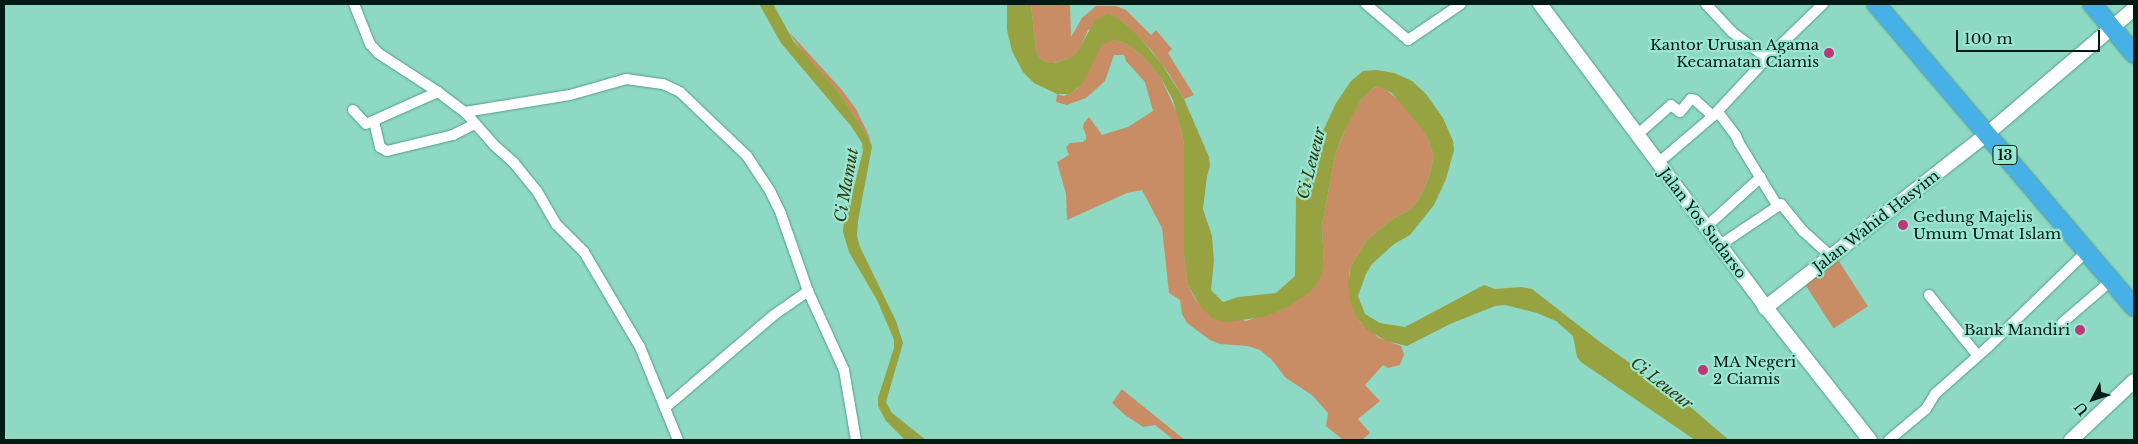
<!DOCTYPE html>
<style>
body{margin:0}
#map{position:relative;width:2138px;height:444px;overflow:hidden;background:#8dd9c4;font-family:"Libre Baskerville",serif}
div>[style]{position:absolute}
.green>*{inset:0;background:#c88d65;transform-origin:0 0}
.water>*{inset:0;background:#97a241}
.roads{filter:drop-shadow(0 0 1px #529d8a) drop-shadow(0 0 1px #529d8a)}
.street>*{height:10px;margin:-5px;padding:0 5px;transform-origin:5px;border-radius:5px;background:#fff}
.secondary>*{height:14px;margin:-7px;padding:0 7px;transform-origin:7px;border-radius:7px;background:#fff}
.highway>*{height:18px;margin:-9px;padding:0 9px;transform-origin:9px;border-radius:9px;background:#46b0e7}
.dots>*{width:14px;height:14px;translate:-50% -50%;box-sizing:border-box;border:2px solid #9ae6d1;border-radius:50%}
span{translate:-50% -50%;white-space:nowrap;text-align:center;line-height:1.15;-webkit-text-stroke:4.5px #9ae6d1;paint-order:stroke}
.shield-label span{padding:1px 4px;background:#9ae6d1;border:1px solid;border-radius:4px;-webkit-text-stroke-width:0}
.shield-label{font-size:14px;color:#001a14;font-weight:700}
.poi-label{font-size:15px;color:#001a14}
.right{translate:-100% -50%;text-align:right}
.left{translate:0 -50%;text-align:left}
.street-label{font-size:15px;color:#001a14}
.water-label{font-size:16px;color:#32360d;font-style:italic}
.frame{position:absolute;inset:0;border:5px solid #001a14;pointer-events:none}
.north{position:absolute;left:2068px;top:374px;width:50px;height:50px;-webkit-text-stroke:4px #9ae6d1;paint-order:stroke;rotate:230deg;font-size:14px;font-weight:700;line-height:20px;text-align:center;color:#001a14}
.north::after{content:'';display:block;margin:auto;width:18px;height:22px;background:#001a14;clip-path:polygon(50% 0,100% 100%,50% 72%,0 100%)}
.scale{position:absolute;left:1956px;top:30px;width:144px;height:22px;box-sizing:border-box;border:2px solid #001a14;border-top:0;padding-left:6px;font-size:15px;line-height:18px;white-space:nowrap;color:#001a14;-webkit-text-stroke:4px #9ae6d1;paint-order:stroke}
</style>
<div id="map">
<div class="green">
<div style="clip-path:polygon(1031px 4px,1070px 4px,1071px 37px,1082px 18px,1096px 6px,1116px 6px,1126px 10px,1151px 35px,1156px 30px,1172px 49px,1168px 53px,1194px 95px,1184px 99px,1169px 74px,1151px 50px,1121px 20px,1088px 30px,1078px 53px,1070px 58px,1054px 63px,1048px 63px,1040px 58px,1036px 51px)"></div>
<div style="clip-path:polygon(789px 32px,842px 90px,856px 109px,869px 136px,872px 147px,868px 137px,839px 93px,802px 52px)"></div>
<div style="clip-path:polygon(1114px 40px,1127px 44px,1143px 56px,1161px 78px,1178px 115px,1184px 145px,1184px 255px,1188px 285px,1194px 297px,1200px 306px,1246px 321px,1284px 309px,1324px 266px,1322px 226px,1335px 155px,1348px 123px,1365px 93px,1378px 86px,1384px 88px,1401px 102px,1426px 134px,1434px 156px,1428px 180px,1419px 199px,1410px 210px,1392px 219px,1367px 240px,1351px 266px,1349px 275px,1349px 292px,1360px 322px,1379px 338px,1401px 346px,1404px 354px,1400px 365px,1388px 368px,1383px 365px,1365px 385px,1380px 401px,1358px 419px,1370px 433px,1362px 440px,1343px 440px,1326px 426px,1328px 413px,1312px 395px,1286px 378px,1271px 359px,1260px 350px,1248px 346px,1220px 344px,1210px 340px,1187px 323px,1182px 314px,1180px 300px,1169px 293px,1162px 228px,1142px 190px,1127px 193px,1067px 220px,1066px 194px,1057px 162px,1069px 155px,1066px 147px,1070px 143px,1083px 142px,1086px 139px,1086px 135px,1083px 128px,1084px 123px,1089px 117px,1102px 135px,1128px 127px,1153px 111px,1145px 82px,1126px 61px,1124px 55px,1114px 55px,1105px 81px,1086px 98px,1067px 105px,1056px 102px,1057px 94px,1064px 96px,1077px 89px,1099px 48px,1104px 41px)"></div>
<div style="left:1838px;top:260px;width:55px;height:41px;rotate:57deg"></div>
<div style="clip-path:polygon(1122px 389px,1129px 395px,1185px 440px,1174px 440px,1155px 425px,1143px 427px,1125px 415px,1112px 403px)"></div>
</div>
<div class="water">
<div style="clip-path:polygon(759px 4px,773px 4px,794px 42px,839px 93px,868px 137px,872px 147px,858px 221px,857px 236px,860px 247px,896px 321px,903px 343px,886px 402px,892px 413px,926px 440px,905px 440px,886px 421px,878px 406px,878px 398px,894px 348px,894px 340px,878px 302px,849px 252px,843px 232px,845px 209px,855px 183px,863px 151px,862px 143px,851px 126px,781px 43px)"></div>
<div style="clip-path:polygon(1007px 4px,1031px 4px,1036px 51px,1040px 58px,1048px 63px,1055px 63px,1070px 58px,1077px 53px,1095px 20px,1109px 14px,1121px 20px,1138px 36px,1161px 63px,1184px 99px,1209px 157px,1210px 166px,1207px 176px,1203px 209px,1212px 236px,1214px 261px,1211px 290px,1223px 302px,1238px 297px,1276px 293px,1295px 276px,1296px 197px,1311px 168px,1317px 144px,1336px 103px,1351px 81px,1363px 71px,1377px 70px,1394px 73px,1412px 81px,1426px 94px,1443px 118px,1453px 141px,1454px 150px,1446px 179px,1434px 205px,1410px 235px,1394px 244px,1372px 264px,1366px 274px,1358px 296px,1365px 314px,1380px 323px,1405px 327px,1484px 285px,1495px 289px,1521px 287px,1532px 289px,1600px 342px,1681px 399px,1729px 440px,1695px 440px,1581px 362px,1577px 357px,1573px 336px,1556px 321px,1537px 313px,1505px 305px,1495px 306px,1450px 324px,1407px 346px,1386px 341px,1366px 329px,1356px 316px,1350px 301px,1348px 284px,1351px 266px,1367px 240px,1392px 219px,1410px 210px,1419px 199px,1428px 180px,1434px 156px,1426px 134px,1392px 93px,1378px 86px,1372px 89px,1362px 98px,1344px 132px,1335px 155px,1322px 226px,1324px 266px,1318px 282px,1309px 293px,1284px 309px,1263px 317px,1226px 322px,1213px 319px,1200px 306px,1188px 285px,1184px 255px,1184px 145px,1181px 129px,1173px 100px,1161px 78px,1143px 56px,1127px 44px,1114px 40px,1102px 44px,1083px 83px,1070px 94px,1057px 94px,1034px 83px,1023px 72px,1012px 51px,1007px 30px)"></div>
</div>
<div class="roads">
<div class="street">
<div style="left:354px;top:4px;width:43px;rotate:68.2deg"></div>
<div style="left:370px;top:44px;width:12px;rotate:48deg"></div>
<div style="left:378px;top:53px;width:72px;rotate:33deg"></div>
<div style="left:438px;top:92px;width:34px;rotate:37deg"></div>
<div style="left:465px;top:112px;width:44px;rotate:48.7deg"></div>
<div style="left:494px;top:145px;width:27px;rotate:42deg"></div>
<div style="left:514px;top:163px;width:36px;rotate:51deg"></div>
<div style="left:537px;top:191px;width:39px;rotate:60deg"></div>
<div style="left:557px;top:225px;width:38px;rotate:45deg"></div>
<div style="left:584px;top:252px;width:110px;rotate:59.5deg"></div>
<div style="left:640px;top:347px;width:100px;rotate:67.8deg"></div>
<div style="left:1366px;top:4px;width:55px;rotate:40.6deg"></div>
<div style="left:1408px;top:40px;width:64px;rotate:-34.2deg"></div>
<div style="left:1706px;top:4px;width:38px;rotate:47deg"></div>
<div style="left:1732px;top:32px;width:44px;rotate:36.6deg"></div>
<div style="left:353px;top:110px;width:19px;rotate:47deg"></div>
<div style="left:366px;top:124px;width:79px;rotate:-24deg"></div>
<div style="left:465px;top:112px;width:106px;rotate:-9.2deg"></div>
<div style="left:570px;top:95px;width:58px;rotate:-15.9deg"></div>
<div style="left:626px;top:79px;width:37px;rotate:8deg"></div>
<div style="left:663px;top:84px;width:19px;rotate:25deg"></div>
<div style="left:680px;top:92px;width:93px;rotate:43.7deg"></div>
<div style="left:747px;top:156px;width:42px;rotate:56.7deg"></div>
<div style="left:770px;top:191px;width:25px;rotate:64deg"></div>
<div style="left:781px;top:214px;width:82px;rotate:70.7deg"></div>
<div style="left:808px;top:291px;width:87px;rotate:65.5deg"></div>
<div style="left:844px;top:370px;width:71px;rotate:80.3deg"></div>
<div style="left:1718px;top:112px;width:30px;rotate:53deg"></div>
<div style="left:1736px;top:136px;width:8px;rotate:67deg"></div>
<div style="left:1739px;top:143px;width:73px;rotate:58.5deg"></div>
<div style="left:374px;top:121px;width:27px;rotate:77deg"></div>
<div style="left:380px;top:147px;width:8px;rotate:30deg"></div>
<div style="left:387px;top:151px;width:68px;rotate:-13.6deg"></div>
<div style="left:453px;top:135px;width:25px;rotate:-27deg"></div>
<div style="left:1637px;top:135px;width:45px;rotate:-41.4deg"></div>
<div style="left:1671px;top:105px;width:11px;rotate:38deg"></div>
<div style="left:1680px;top:112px;width:17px;rotate:-50deg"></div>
<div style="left:1691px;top:99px;width:4px;rotate:14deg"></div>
<div style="left:1695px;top:100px;width:24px;rotate:42deg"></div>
<div style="left:1658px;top:163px;width:72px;rotate:-40.5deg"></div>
<div style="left:1713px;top:116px;width:79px;rotate:-47deg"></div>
<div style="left:1767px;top:58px;width:78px;rotate:-44deg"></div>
<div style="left:1706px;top:227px;width:74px;rotate:-42.3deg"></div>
<div style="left:1720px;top:245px;width:73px;rotate:-33.9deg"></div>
<div style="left:1781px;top:204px;width:35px;rotate:51deg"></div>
<div style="left:1803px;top:231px;width:38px;rotate:42deg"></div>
<div style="left:1929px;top:295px;width:78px;rotate:51.2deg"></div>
<div style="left:2062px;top:323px;width:66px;rotate:-40.7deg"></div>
<div style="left:665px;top:408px;width:143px;rotate:-40.5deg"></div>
<div style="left:774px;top:315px;width:42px;rotate:-35.2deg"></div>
<div style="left:1889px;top:440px;width:48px;rotate:-40deg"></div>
<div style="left:1926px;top:409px;width:17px;rotate:-59deg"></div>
<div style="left:1935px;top:394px;width:72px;rotate:-41.6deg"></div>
<div style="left:1989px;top:346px;width:136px;rotate:-44.1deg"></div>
</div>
<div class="secondary">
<div style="left:1540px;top:4px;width:375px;rotate:53.3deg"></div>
<div style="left:1764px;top:305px;width:172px;rotate:51.9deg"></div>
<div style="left:1765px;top:308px;width:282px;rotate:-38.1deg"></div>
<div style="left:1987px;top:134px;width:193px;rotate:-40.4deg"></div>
<div style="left:2071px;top:440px;width:86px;rotate:-43.1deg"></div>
</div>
<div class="highway">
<div style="left:1876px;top:4px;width:398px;rotate:49.6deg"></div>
<div style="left:2092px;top:4px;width:65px;rotate:50deg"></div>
</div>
</div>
<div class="dots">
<div style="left:1829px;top:53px;background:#bd3778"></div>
<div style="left:1903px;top:225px;background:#bd3778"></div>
<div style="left:2080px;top:330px;background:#bd3778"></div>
<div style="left:1703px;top:370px;background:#bd3778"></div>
</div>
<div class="shield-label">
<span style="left:2005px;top:155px">13</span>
</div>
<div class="poi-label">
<span class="right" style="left:1819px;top:53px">Kantor Urusan Agama<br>Kecamatan Ciamis</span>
<span class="left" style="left:1913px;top:225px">Gedung Majelis<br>Umum Umat Islam</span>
<span class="right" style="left:2070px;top:330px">Bank Mandiri</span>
<span class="left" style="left:1713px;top:370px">MA Negeri<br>2 Ciamis</span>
</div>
<div class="street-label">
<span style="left:1876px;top:221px;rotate:-38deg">Jalan Wahid Hasyim</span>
<span style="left:1703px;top:223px;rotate:53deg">Jalan Yos Sudarso</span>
</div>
<div class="water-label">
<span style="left:1311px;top:163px;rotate:-76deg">Ci Leueur</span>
<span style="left:846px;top:185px;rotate:-80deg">Ci Mamut</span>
<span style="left:1662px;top:383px;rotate:38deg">Ci Leueur</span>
</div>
<div class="frame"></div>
<div class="north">U</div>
<div class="scale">100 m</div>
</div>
